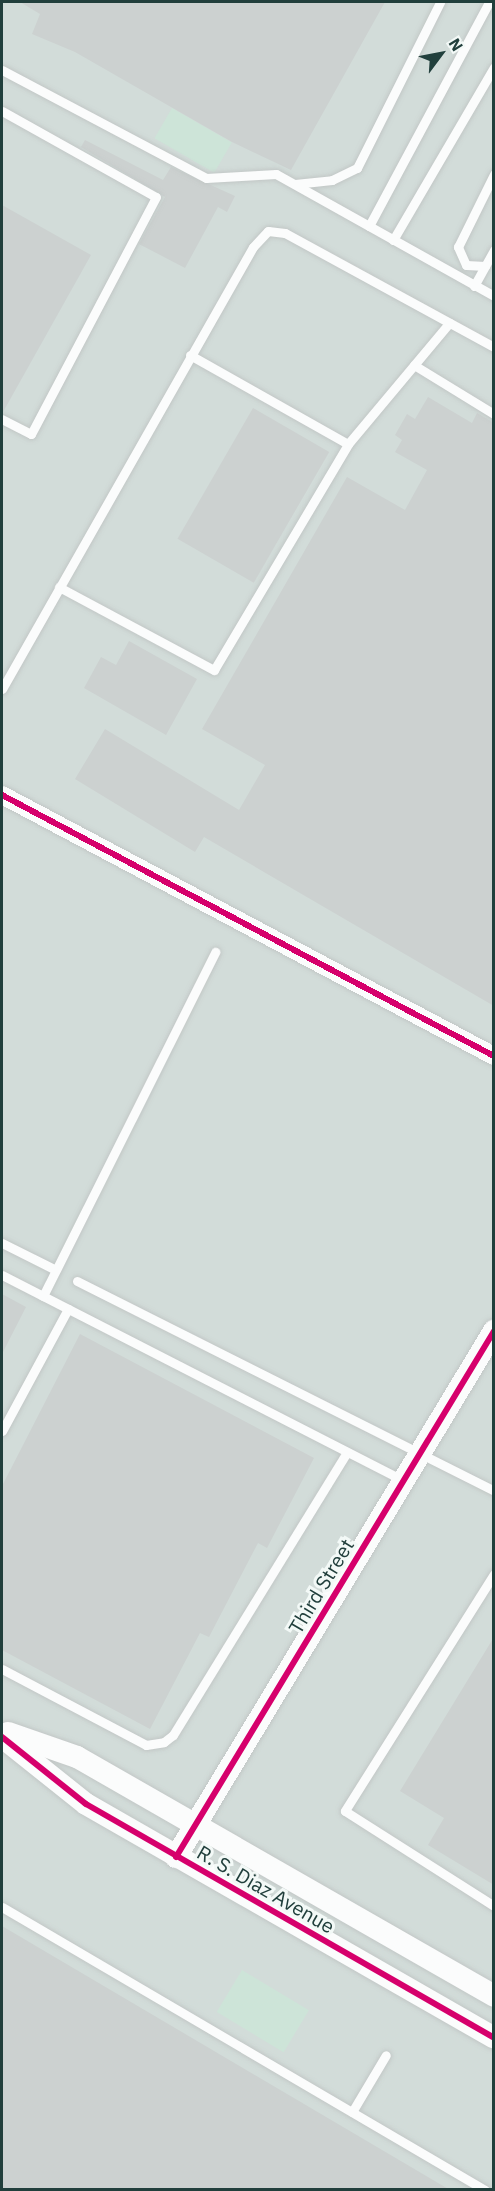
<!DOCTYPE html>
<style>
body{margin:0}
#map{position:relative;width:495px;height:2191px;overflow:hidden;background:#e5eae9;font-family:"IBM Plex Sans",sans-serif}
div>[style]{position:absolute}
.built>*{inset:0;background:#d2dcd9;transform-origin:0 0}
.green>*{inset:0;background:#cde4d8;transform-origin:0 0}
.building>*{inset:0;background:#ccd1d0;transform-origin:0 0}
.roads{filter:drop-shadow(0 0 2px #c2c7c6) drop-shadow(0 0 2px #c2c7c6)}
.service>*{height:9px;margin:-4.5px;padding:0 4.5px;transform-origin:4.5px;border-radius:4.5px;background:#fbfcfc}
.minor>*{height:18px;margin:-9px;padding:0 9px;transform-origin:9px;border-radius:9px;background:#fbfcfc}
.tertiary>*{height:22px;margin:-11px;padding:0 11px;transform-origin:11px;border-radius:11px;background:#fbfcfc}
.cycleway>*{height:6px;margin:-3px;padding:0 3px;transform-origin:3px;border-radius:3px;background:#d6006c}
span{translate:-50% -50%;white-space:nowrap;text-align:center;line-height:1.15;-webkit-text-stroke:6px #f3f9f7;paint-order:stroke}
.street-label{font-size:20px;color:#213f3c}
.frame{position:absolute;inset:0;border:3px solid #213f3c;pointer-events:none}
.north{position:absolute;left:411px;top:24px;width:60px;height:60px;-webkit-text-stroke:4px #f3f9f7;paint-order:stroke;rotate:58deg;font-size:16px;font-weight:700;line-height:24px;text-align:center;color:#213f3c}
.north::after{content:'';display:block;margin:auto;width:21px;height:27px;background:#213f3c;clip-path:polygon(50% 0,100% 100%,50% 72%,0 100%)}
</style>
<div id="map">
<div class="built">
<div style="left:2px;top:2px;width:491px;height:2188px"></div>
</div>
<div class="green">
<div style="left:172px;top:108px;width:69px;height:35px;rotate:30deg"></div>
<div style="left:242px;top:1970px;width:78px;height:49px;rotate:31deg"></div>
</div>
<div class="building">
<div style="clip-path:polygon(20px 2px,385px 2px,291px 170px,232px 142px,75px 52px,32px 34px,40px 14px)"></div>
<div style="clip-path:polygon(85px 140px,163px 180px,171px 167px,235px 196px,227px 212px,218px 207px,185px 268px,139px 244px,165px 197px,81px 147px)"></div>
<div style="clip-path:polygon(2px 205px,91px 255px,3px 412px,2px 412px)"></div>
<div style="clip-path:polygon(428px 397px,472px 423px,477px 413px,494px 423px,494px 1006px,204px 837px,195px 852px,75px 779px,105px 729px,239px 810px,265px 765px,202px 729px,347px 477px,405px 510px,427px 470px,395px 452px,402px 440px,395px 435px,407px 414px,415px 419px)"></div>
<div style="left:253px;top:408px;width:88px;height:151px;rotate:30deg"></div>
<div style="clip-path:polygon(129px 641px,197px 679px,166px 735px,84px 688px,101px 657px,116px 665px)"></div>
<div style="clip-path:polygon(2px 1294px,26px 1307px,2px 1354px)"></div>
<div style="clip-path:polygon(80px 1334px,314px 1458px,267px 1548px,258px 1543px,209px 1637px,200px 1633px,150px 1729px,2px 1650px,2px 1486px)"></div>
<div style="clip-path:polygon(494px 1637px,494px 1885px,428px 1845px,444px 1818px,400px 1791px)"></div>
<div style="clip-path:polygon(2px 1926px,450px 2190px,2px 2190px)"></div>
</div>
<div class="roads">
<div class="service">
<div style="left:2px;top:70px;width:231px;rotate:27.9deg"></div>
<div style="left:206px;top:178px;width:70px;rotate:-3.3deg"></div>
<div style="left:276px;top:174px;width:250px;rotate:29.2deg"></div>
<div style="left:2px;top:111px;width:176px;rotate:29.2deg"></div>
<div style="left:156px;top:197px;width:268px;rotate:117.8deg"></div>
<div style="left:31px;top:434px;width:33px;rotate:-153deg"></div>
<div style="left:295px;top:184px;width:37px;rotate:-6deg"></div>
<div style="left:332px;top:180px;width:28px;rotate:-26deg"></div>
<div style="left:357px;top:168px;width:186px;rotate:-63.4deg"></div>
<div style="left:369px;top:226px;width:254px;rotate:-61.8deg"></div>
<div style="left:393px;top:240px;width:200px;rotate:-59.7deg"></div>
<div style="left:485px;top:266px;width:19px;rotate:-177deg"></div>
<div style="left:466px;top:265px;width:20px;rotate:-114deg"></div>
<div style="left:458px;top:247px;width:81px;rotate:-63.7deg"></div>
<div style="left:474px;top:286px;width:41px;rotate:-60.9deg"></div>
<div style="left:190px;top:355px;width:181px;rotate:29.4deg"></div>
<div style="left:414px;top:365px;width:94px;rotate:31.5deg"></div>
<div style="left:59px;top:587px;width:176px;rotate:28.2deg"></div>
<div style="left:214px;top:670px;width:263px;rotate:-59.3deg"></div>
<div style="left:348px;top:444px;width:158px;rotate:-50.1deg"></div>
<div style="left:2px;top:689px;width:508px;rotate:-60.41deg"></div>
<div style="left:253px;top:247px;width:22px;rotate:-47deg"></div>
<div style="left:268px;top:231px;width:17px;rotate:7deg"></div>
<div style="left:285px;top:233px;width:238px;rotate:28.6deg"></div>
<div style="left:2px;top:1243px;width:60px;rotate:26.6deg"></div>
<div style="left:2px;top:1275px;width:452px;rotate:27.1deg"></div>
<div style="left:77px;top:1281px;width:467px;rotate:26.7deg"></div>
<div style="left:43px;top:1296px;width:385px;rotate:-63.4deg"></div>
<div style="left:2px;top:1431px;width:139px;rotate:-61.6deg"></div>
<div style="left:494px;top:1574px;width:280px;rotate:122.2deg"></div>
<div style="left:345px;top:1811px;width:177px;rotate:32.5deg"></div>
<div style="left:2px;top:1669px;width:163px;rotate:27.8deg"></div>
<div style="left:146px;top:1745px;width:18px;rotate:-9deg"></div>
<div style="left:164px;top:1742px;width:11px;rotate:-38deg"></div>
<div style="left:173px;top:1735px;width:332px;rotate:-58.4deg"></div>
<div style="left:2px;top:1907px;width:560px;rotate:30.37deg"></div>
<div style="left:352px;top:2112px;width:66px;rotate:-59.2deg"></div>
</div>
<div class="minor">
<div style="left:2px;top:795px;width:557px;rotate:27.95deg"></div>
</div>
<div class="tertiary">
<div style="left:8px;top:1733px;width:73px;rotate:19.2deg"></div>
<div style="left:77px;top:1757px;width:481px;rotate:29.8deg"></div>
<div style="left:2px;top:1737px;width:107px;rotate:38.6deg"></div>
<div style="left:86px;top:1804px;width:470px;rotate:29.8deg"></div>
<div style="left:176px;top:1857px;width:615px;rotate:-58.84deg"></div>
</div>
</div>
<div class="cycleway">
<div style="left:2px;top:795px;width:557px;rotate:27.95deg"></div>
<div style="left:2px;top:1737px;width:107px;rotate:38.6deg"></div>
<div style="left:86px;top:1804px;width:470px;rotate:29.8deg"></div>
<div style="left:176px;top:1857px;width:615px;rotate:-58.84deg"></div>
</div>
<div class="street-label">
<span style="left:321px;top:1586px;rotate:-59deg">Third Street</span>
<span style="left:266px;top:1889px;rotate:30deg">R. S. Diaz Avenue</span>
</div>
<div class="frame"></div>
<div class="north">N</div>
</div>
